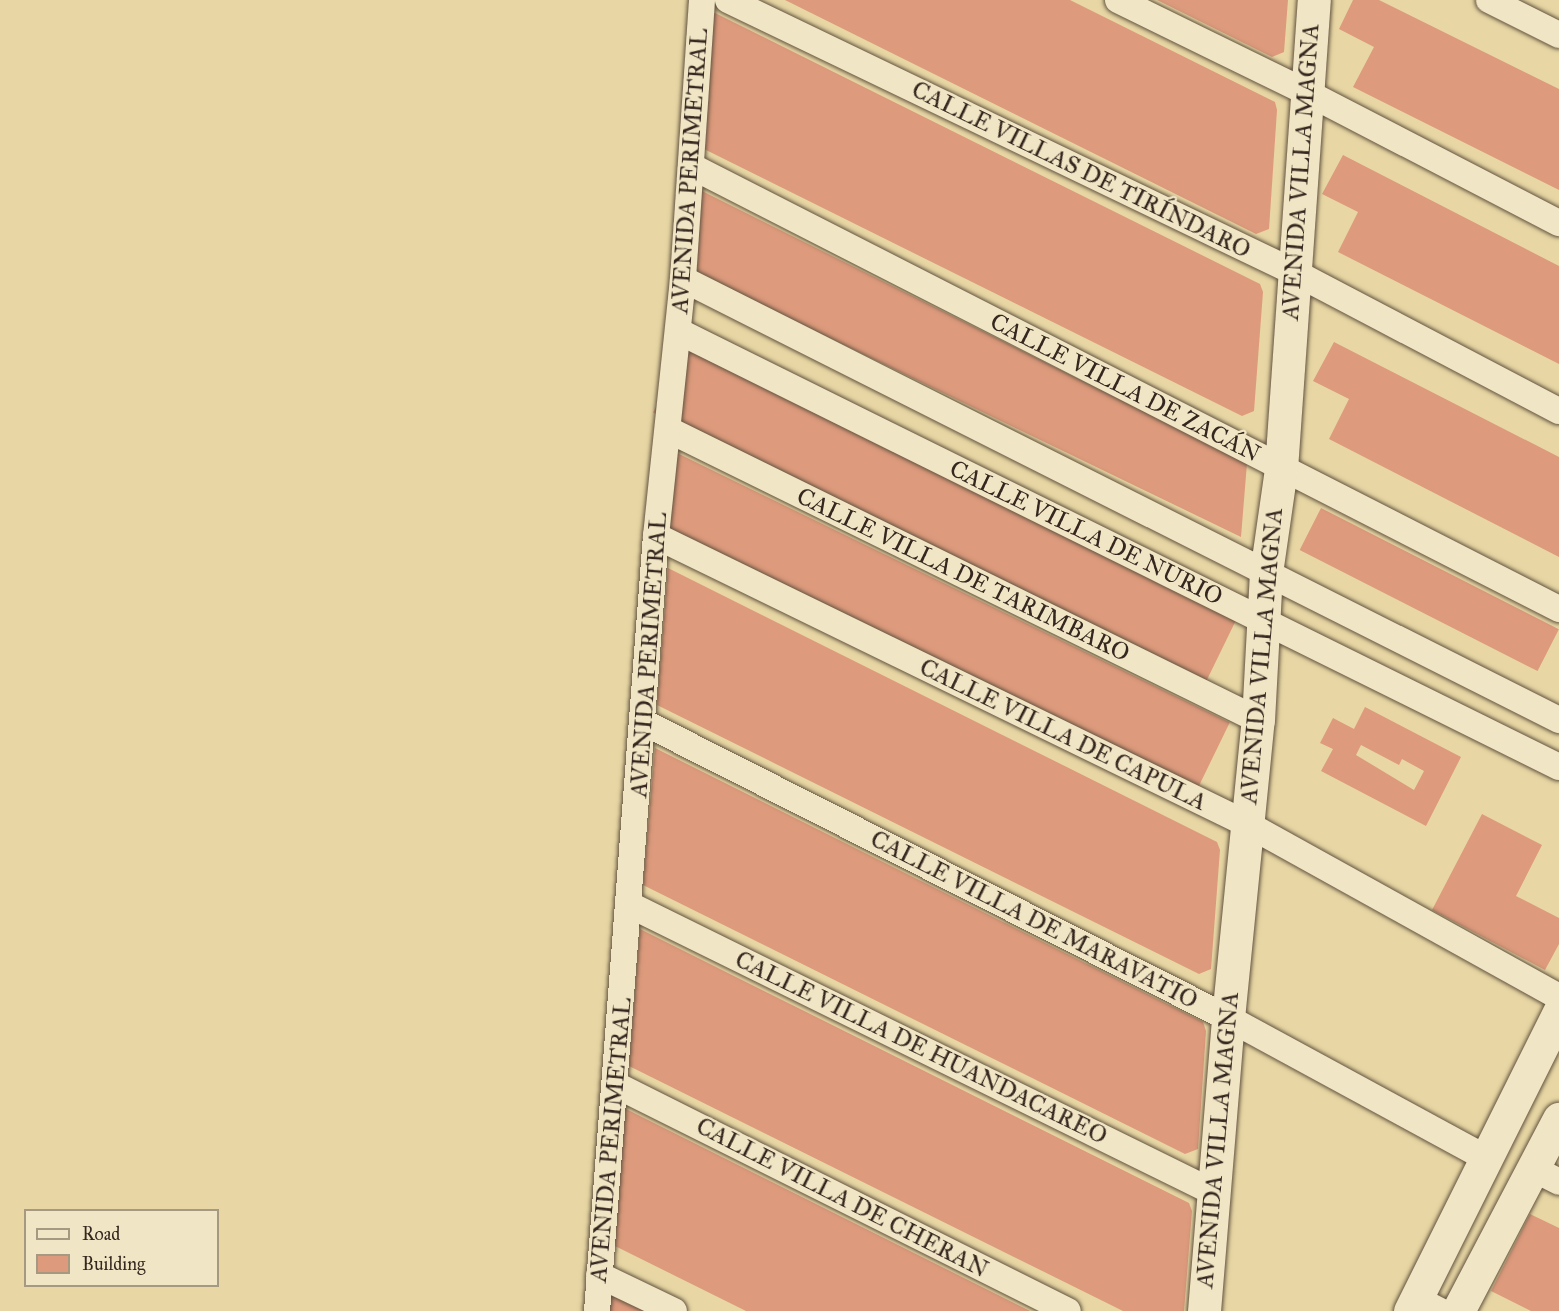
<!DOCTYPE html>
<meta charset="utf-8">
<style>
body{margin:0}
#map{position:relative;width:1559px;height:1311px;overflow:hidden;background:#e8d7a4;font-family:"IM FELL Great Primer",serif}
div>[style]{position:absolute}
.building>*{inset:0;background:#dd9a7c;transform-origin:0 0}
.roads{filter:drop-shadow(0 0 2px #625340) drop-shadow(0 0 2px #625340)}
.street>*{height:26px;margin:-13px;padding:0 13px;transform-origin:13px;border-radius:13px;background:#f0e5c4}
.secondary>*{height:33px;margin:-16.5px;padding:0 16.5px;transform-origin:16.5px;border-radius:16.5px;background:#f0e5c4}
span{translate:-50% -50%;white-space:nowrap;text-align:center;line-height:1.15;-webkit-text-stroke:4.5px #f0e5c4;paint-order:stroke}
.street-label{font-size:24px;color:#35271f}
.legend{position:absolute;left:24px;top:1209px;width:195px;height:78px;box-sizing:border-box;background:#f0e5c4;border:2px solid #a59982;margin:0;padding:8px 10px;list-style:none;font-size:18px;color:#35271f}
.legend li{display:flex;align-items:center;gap:12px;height:30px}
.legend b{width:30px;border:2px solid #a59982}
</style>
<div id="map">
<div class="building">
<div style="clip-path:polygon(785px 0,1070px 0,1275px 102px,1277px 110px,1269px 229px,1256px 234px)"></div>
<div style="clip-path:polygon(1157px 0,1288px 0,1284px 52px,1272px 57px)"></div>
<div style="clip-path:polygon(1353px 0,1379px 0,1559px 89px,1559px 190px,1353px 87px,1374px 47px,1339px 29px)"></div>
<div style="clip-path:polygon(711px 11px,1260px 284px,1263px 292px,1254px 411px,1242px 416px,700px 147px)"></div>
<div style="clip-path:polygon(1343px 155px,1559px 266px,1559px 364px,1338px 252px,1358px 212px,1322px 194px)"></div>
<div style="clip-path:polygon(698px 189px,1247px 463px,1241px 537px,691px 271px)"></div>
<div style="clip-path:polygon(1334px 342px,1559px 457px,1559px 557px,1329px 439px,1349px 399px,1313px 381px)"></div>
<div style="left:686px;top:345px;width:615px;height:75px;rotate:26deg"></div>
<div style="left:677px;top:453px;width:615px;height:76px;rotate:26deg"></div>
<div style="left:1321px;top:508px;width:267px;height:47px;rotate:27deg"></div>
<div style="clip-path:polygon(668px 568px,1217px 842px,1220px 850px,1211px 969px,1199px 974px,657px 705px)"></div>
<div style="clip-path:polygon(evenodd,1365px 707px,1461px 757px,1426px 826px,1321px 771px,1333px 749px,1320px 743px,1333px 718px,1354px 729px,1365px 707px,1361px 745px,1399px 765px,1402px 759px,1424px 771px,1414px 790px,1356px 755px,1361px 745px)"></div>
<div style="clip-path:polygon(655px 748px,1203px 1022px,1206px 1031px,1198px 1149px,1185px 1154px,643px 885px)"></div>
<div style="clip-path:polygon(1482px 814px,1542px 845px,1516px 896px,1559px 918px,1559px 944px,1545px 970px,1432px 910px)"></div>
<div style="clip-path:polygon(640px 929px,1189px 1203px,1192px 1211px,1184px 1311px,1123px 1311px,629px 1066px)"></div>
<div style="clip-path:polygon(624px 1108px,1030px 1311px,746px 1311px,613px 1245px)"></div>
<div style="clip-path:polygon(1530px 1214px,1559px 1228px,1559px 1311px,1531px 1311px,1491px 1291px)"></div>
<div style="clip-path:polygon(609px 1290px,651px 1311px,607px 1311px)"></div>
</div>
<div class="roads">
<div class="street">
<div style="left:728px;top:0;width:628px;rotate:25.67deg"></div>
<div style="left:1294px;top:272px;width:299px;rotate:27.7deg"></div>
<div style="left:1118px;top:0;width:209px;rotate:26.1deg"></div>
<div style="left:1306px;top:92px;width:285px;rotate:27.4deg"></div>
<div style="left:1489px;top:0;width:78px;rotate:26.6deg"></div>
<div style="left:691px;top:166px;width:975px;rotate:27.04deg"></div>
<div style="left:683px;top:279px;width:981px;rotate:26.72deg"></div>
<div style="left:678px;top:331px;width:983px;rotate:26.33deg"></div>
<div style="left:669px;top:430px;width:657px;rotate:26.21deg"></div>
<div style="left:656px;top:536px;width:657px;rotate:25.98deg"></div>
<div style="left:1247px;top:824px;width:357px;rotate:29deg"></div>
<div style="left:643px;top:722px;width:656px;rotate:26.84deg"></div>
<div style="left:1228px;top:1018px;width:294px;rotate:28.5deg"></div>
<div style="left:630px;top:905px;width:650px;rotate:26.21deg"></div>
<div style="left:616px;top:1085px;width:505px;rotate:26.57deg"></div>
<div style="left:1534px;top:1169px;width:28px;rotate:27deg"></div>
<div style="left:599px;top:1275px;width:83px;rotate:25.6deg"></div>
<div style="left:1415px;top:1298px;width:28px;rotate:27deg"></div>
<div style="left:597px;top:1311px;width:777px;rotate:-85.65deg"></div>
<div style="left:656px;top:536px;width:258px;rotate:-84deg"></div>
<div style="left:683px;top:279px;width:280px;rotate:-86.1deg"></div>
</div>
<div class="secondary">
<div style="left:1204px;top:1311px;width:294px;rotate:-85.3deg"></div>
<div style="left:1228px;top:1018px;width:300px;rotate:-84.3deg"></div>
<div style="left:1258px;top:720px;width:147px;rotate:-86.9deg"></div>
<div style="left:1266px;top:573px;width:105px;rotate:-81.8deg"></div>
<div style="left:1281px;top:469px;width:470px;rotate:-86deg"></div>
<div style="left:1410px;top:1311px;width:334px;rotate:-63.5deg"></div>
<div style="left:1458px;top:1311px;width:217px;rotate:-62.3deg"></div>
</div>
</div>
<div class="street-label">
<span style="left:1081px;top:170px;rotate:26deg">CALLE VILLAS DE TIRÍNDARO</span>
<span style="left:690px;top:171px;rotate:-86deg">AVENIDA PERIMETRAL</span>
<span style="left:1301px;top:172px;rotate:-86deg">AVENIDA VILLA MAGNA</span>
<span style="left:1125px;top:388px;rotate:27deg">CALLE VILLA DE ZACÁN</span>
<span style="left:1086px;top:533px;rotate:26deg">CALLE VILLA DE NURIO</span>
<span style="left:963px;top:575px;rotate:26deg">CALLE VILLA DE TARIMBARO</span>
<span style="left:649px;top:655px;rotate:-86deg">AVENIDA PERIMETRAL</span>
<span style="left:1262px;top:656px;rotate:-85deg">AVENIDA VILLA MAGNA</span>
<span style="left:1063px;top:735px;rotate:26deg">CALLE VILLA DE CAPULA</span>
<span style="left:1034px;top:920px;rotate:27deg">CALLE VILLA DE MARAVATIO</span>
<span style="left:921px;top:1048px;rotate:26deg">CALLE VILLA DE HUANDACAREO</span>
<span style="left:611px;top:1140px;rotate:-85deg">AVENIDA PERIMETRAL</span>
<span style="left:1218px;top:1140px;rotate:-85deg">AVENIDA VILLA MAGNA</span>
<span style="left:842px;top:1198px;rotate:27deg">CALLE VILLA DE CHERAN</span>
</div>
<ul class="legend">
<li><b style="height:8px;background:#f0e5c4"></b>Road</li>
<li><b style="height:16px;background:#dd9a7c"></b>Building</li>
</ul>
</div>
